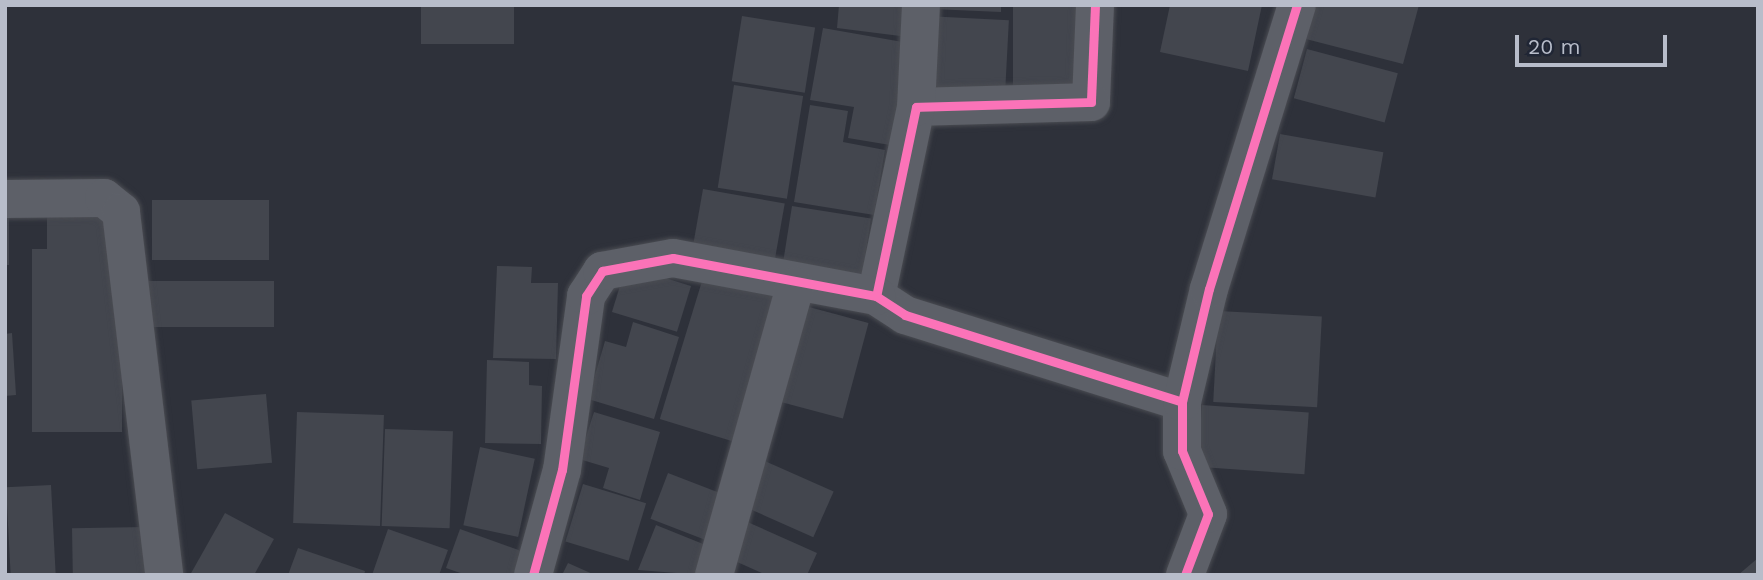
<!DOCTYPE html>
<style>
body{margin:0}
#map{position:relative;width:1763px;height:580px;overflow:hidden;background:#2e313a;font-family:"Work Sans",sans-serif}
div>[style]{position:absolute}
.building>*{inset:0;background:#43464e;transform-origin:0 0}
.roads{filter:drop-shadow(0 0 2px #4a4c52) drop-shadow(0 0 2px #4a4c52)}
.street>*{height:38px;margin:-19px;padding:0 19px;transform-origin:19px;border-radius:19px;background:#5d6068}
.cycleway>*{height:9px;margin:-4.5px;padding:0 4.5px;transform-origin:4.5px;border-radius:4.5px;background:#fb73b8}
span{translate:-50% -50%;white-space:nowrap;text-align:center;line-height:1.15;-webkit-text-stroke:5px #202635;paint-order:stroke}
.frame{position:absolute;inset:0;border:7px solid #b8bdca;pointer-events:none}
.scale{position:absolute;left:1515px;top:35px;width:152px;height:32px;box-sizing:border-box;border:4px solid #b8bdca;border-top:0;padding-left:9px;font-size:21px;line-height:24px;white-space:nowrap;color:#b8bdca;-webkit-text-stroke:5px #202635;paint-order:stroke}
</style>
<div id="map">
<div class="building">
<div style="left:421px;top:5px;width:93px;height:39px"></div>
<div style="clip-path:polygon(839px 5px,912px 5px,908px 37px,837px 28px)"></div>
<div style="clip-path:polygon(932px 5px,1001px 5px,1001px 12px,932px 9px)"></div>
<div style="left:1013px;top:5px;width:77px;height:89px"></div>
<div style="clip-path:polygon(1170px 5px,1262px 5px,1248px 71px,1160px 52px)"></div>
<div style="clip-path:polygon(1311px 5px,1419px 5px,1403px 64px,1302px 38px)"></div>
<div style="left:742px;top:16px;width:74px;height:66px;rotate:9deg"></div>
<div style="left:926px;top:16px;width:83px;height:83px;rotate:3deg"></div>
<div style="clip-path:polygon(823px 28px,914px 44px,896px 146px,848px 138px,854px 107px,810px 100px)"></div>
<div style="left:1307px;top:49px;width:94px;height:51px;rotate:15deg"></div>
<div style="left:734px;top:85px;width:70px;height:104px;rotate:9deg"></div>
<div style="clip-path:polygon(810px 105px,848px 111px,843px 142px,885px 150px,874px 215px,794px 202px)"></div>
<div style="left:1280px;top:134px;width:105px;height:46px;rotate:10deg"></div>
<div style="left:703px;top:189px;width:83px;height:65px;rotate:10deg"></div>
<div style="left:152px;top:200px;width:117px;height:60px"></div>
<div style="left:792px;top:206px;width:80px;height:65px;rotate:9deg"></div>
<div style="clip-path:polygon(47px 213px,106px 213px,122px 249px,122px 432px,32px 432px,32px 249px,47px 249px)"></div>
<div style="left:5px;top:216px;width:4px;height:49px"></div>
<div style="clip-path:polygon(497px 266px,532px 267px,531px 283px,558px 283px,556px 359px,493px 358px)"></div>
<div style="left:626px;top:266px;width:68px;height:48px;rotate:17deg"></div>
<div style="left:706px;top:268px;width:87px;height:158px;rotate:17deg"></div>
<div style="left:148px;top:281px;width:126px;height:46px"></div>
<div style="left:798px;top:304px;width:73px;height:99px;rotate:15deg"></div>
<div style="left:1218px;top:311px;width:104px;height:91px;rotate:3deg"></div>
<div style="clip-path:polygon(633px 322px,679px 337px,654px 419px,588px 399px,605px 341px,626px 347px)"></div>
<div style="clip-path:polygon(12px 333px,16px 395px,5px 396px,5px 334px)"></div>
<div style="clip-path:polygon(487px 360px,529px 362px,529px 385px,542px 386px,541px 444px,485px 443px)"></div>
<div style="left:266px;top:394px;width:69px;height:75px;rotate:85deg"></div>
<div style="left:1202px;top:405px;width:107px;height:62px;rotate:4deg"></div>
<div style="left:297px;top:412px;width:87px;height:111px;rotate:2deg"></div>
<div style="clip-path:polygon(594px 412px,660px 432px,640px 500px,603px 488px,609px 468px,579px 459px)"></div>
<div style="left:385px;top:429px;width:68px;height:97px;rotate:2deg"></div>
<div style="left:480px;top:447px;width:56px;height:80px;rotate:12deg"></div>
<div style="left:756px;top:457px;width:85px;height:50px;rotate:24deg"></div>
<div style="left:668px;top:473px;width:66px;height:49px;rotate:21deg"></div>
<div style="left:583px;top:484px;width:66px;height:60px;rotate:17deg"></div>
<div style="left:51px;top:485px;width:90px;height:45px;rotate:87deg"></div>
<div style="clip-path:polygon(225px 513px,274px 539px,254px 575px,190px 575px)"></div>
<div style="clip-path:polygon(743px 520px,817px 553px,807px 575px,766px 575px,726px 557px)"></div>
<div style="clip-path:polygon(656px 525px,713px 548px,702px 575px,638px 570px)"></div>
<div style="left:145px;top:527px;width:48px;height:73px;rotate:89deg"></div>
<div style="clip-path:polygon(388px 529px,448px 550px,439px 575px,372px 575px)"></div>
<div style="clip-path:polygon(460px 529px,527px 553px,519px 575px,466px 575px,446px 568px)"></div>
<div style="clip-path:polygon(298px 548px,365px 571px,364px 575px,288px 575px)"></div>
<div style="clip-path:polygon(1758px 558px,1758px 575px,1738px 575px)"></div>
<div style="clip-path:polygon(568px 563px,595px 575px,562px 575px)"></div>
</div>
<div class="roads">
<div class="street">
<div style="left:1095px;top:5px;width:97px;rotate:92.4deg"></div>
<div style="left:1091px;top:102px;width:175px;rotate:178.4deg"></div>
<div style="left:916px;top:107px;width:193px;rotate:101.9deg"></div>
<div style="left:876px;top:296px;width:35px;rotate:33deg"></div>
<div style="left:905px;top:315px;width:290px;rotate:17.4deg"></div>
<div style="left:916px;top:107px;width:102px;rotate:-87.2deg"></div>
<div style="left:5px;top:199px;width:99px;rotate:-0.6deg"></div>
<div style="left:104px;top:198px;width:22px;rotate:39deg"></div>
<div style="left:121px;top:212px;width:366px;rotate:83.2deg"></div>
<div style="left:533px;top:575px;width:109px;rotate:-74.6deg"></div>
<div style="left:562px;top:470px;width:176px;rotate:-82.1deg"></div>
<div style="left:586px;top:296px;width:30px;rotate:-57deg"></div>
<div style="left:602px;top:271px;width:72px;rotate:-10.4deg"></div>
<div style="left:673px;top:258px;width:207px;rotate:10.6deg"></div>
<div style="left:714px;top:575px;width:300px;rotate:-74.3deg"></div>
<div style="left:1185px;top:575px;width:65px;rotate:-69.3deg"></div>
<div style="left:1208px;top:514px;width:68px;rotate:-112.4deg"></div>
<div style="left:1182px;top:451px;width:49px;rotate:-90deg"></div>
<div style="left:1182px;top:402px;width:116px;rotate:-76.6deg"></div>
<div style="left:1209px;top:289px;width:297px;rotate:-72.8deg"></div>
</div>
</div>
<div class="cycleway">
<div style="left:1095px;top:5px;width:97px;rotate:92.4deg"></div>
<div style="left:1091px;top:102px;width:175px;rotate:178.4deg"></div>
<div style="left:916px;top:107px;width:193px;rotate:101.9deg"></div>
<div style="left:876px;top:296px;width:35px;rotate:33deg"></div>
<div style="left:905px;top:315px;width:290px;rotate:17.4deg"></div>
<div style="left:533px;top:575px;width:109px;rotate:-74.6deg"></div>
<div style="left:562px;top:470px;width:176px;rotate:-82.1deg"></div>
<div style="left:586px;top:296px;width:30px;rotate:-57deg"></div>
<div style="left:602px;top:271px;width:72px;rotate:-10.4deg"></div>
<div style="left:673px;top:258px;width:207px;rotate:10.6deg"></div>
<div style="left:1185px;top:575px;width:65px;rotate:-69.3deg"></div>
<div style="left:1208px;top:514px;width:68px;rotate:-112.4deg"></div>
<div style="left:1182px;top:451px;width:49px;rotate:-90deg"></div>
<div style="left:1182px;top:402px;width:116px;rotate:-76.6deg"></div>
<div style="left:1209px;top:289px;width:297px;rotate:-72.8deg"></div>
</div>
<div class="frame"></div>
<div class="scale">20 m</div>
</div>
